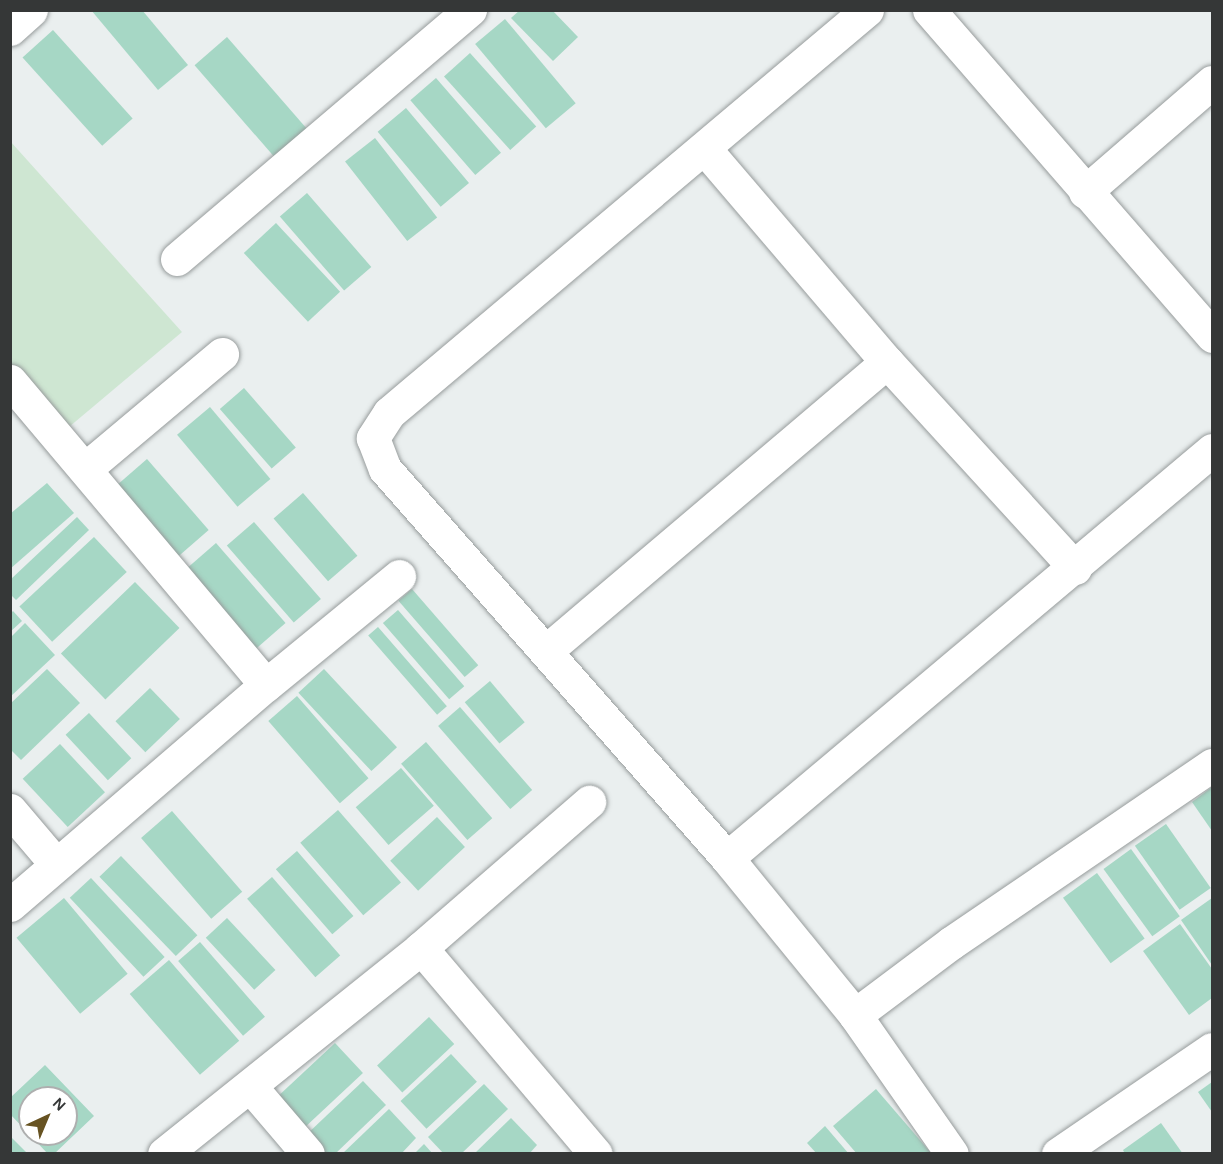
<!DOCTYPE html>
<style>
body{margin:0}
#map{position:relative;width:1223px;height:1164px;overflow:hidden;background:#eaefef;font-family:Karla,sans-serif}
div>[style]{position:absolute}
.green>*{inset:0;background:#cee6d2}
.building>*{inset:0;background:#a6d7c5;transform-origin:0 0}
.roads{filter:drop-shadow(0 0 2px #979c9c) drop-shadow(0 0 2px #979c9c)}
.street>*{height:33px;margin:-16.5px;padding:0 16.5px;transform-origin:16.5px;border-radius:16.5px;background:#fff}
span{translate:-50% -50%;white-space:nowrap;text-align:center;line-height:1.15;-webkit-text-stroke:4.5px #fff;paint-order:stroke}
.frame{position:absolute;inset:0;border:12px solid #353737;pointer-events:none}
.north{position:absolute;left:18px;top:1086px;width:60px;height:60px;box-sizing:border-box;background:#fff;border:2px solid #aeafaf;border-radius:50%;rotate:44deg;font-size:16px;font-weight:700;line-height:24px;text-align:center;color:#353737}
.north::after{content:'';display:block;margin:auto;width:21px;height:27px;background:#675322;clip-path:polygon(50% 0,100% 100%,50% 72%,0 100%)}
</style>
<div id="map">
<div class="green">
<div style="clip-path:polygon(10px 141px,182px 332px,69px 427px,11px 377px)"></div>
</div>
<div class="building">
<div style="clip-path:polygon(91px 10px,142px 10px,188px 65px,158px 90px)"></div>
<div style="clip-path:polygon(520px 10px,552px 10px,578px 37px,553px 61px,511px 18px)"></div>
<div style="left:505px;top:19px;width:110px;height:39px;rotate:50deg"></div>
<div style="left:53px;top:30px;width:119px;height:41px;rotate:48deg"></div>
<div style="left:227px;top:37px;width:125px;height:43px;rotate:49deg"></div>
<div style="left:470px;top:53px;width:99px;height:35px;rotate:48deg"></div>
<div style="left:436px;top:78px;width:99px;height:34px;rotate:49deg"></div>
<div style="left:406px;top:108px;width:98px;height:37px;rotate:50deg"></div>
<div style="left:375px;top:138px;width:101px;height:38px;rotate:52deg"></div>
<div style="left:307px;top:193px;width:98px;height:36px;rotate:49deg"></div>
<div style="left:276px;top:223px;width:94px;height:44px;rotate:47deg"></div>
<div style="left:244px;top:388px;width:79px;height:32px;rotate:49deg"></div>
<div style="left:210px;top:407px;width:94px;height:43px;rotate:50deg"></div>
<div style="left:147px;top:459px;width:94px;height:48px;rotate:49deg"></div>
<div style="clip-path:polygon(47px 483px,74px 513px,10px 569px,10px 514px)"></div>
<div style="left:303px;top:493px;width:83px;height:39px;rotate:49deg"></div>
<div style="clip-path:polygon(77px 517px,89px 530px,16px 600px,10px 594px,10px 580px)"></div>
<div style="left:254px;top:522px;width:102px;height:36px;rotate:49deg"></div>
<div style="left:94px;top:537px;width:48px;height:102px;rotate:47deg"></div>
<div style="left:216px;top:543px;width:106px;height:43px;rotate:49deg"></div>
<div style="left:135px;top:582px;width:64px;height:103px;rotate:46deg"></div>
<div style="left:412px;top:589px;width:101px;height:18px;rotate:49deg"></div>
<div style="left:398px;top:610px;width:101px;height:20px;rotate:49deg"></div>
<div style="clip-path:polygon(13px 611px,22px 621px,10px 632px,10px 614px)"></div>
<div style="clip-path:polygon(25px 623px,55px 655px,10px 697px,10px 638px)"></div>
<div style="left:378px;top:627px;width:105px;height:13px;rotate:49deg"></div>
<div style="clip-path:polygon(47px 669px,80px 703px,21px 760px,10px 749px,10px 704px)"></div>
<div style="left:324px;top:669px;width:107px;height:35px;rotate:47deg"></div>
<div style="left:490px;top:681px;width:54px;height:33px;rotate:50deg"></div>
<div style="left:150px;top:688px;width:43px;height:48px;rotate:46deg"></div>
<div style="left:297px;top:696px;width:109px;height:38px;rotate:49deg"></div>
<div style="left:460px;top:707px;width:110px;height:29px;rotate:49deg"></div>
<div style="left:89px;top:713px;width:62px;height:32px;rotate:47deg"></div>
<div style="left:426px;top:742px;width:101px;height:33px;rotate:49deg"></div>
<div style="left:60px;top:744px;width:66px;height:51px;rotate:47deg"></div>
<div style="left:401px;top:768px;width:50px;height:60px;rotate:49deg"></div>
<div style="clip-path:polygon(1212px 787px,1212px 831px,1192px 802px)"></div>
<div style="left:338px;top:810px;width:96px;height:50px;rotate:49deg"></div>
<div style="left:172px;top:811px;width:107px;height:41px;rotate:49deg"></div>
<div style="left:437px;top:817px;width:41px;height:64px;rotate:47deg"></div>
<div style="left:1166px;top:824px;width:78px;height:38px;rotate:55deg"></div>
<div style="left:1131px;top:849px;width:83px;height:34px;rotate:54deg"></div>
<div style="left:297px;top:851px;width:86px;height:28px;rotate:49deg"></div>
<div style="left:121px;top:856px;width:110px;height:30px;rotate:46deg"></div>
<div style="left:1097px;top:873px;width:81px;height:42px;rotate:54deg"></div>
<div style="left:272px;top:877px;width:104px;height:33px;rotate:49deg"></div>
<div style="left:91px;top:878px;width:108px;height:29px;rotate:47deg"></div>
<div style="left:64px;top:898px;width:99px;height:62px;rotate:50deg"></div>
<div style="clip-path:polygon(1212px 898px,1212px 965px,1181px 920px)"></div>
<div style="left:227px;top:918px;width:71px;height:29px;rotate:47deg"></div>
<div style="clip-path:polygon(1180px 924px,1212px 969px,1212px 998px,1189px 1015px,1143px 951px)"></div>
<div style="left:200px;top:942px;width:99px;height:29px;rotate:49deg"></div>
<div style="left:169px;top:960px;width:107px;height:52px;rotate:49deg"></div>
<div style="left:429px;top:1017px;width:37px;height:71px;rotate:47deg"></div>
<div style="left:335px;top:1043px;width:41px;height:86px;rotate:47deg"></div>
<div style="left:451px;top:1054px;width:38px;height:69px;rotate:47deg"></div>
<div style="clip-path:polygon(evenodd,45px 1065px,94px 1116px,54px 1154px,48px 1154px,10px 1114px,10px 1098px,45px 1065px,30px 1098px,66px 1098px,66px 1134px,30px 1134px,30px 1098px)"></div>
<div style="clip-path:polygon(363px 1081px,386px 1105px,335px 1154px,323px 1154px,305px 1136px)"></div>
<div style="clip-path:polygon(1212px 1082px,1212px 1112px,1198px 1092px)"></div>
<div style="clip-path:polygon(484px 1084px,508px 1109px,461px 1154px,444px 1154px,428px 1137px)"></div>
<div style="clip-path:polygon(876px 1089px,932px 1154px,857px 1154px,833px 1126px)"></div>
<div style="clip-path:polygon(389px 1109px,416px 1138px,401px 1154px,342px 1154px)"></div>
<div style="clip-path:polygon(511px 1118px,537px 1145px,529px 1154px,474px 1154px)"></div>
<div style="clip-path:polygon(1161px 1123px,1183px 1154px,1125px 1154px,1123px 1150px)"></div>
<div style="clip-path:polygon(825px 1126px,849px 1154px,817px 1154px,807px 1143px)"></div>
<div style="clip-path:polygon(10px 1136px,28px 1154px,10px 1154px)"></div>
<div style="clip-path:polygon(424px 1144px,433px 1154px,414px 1154px)"></div>
</div>
<div class="roads">
<div class="street">
<div style="left:867px;top:10px;width:625px;rotate:139.87deg"></div>
<div style="left:389px;top:413px;width:30px;rotate:123deg"></div>
<div style="left:373px;top:438px;width:33px;rotate:69deg"></div>
<div style="left:385px;top:469px;width:518px;rotate:48.68deg"></div>
<div style="left:727px;top:858px;width:203px;rotate:50.8deg"></div>
<div style="left:855px;top:1015px;width:169px;rotate:55.1deg"></div>
<div style="left:929px;top:10px;width:432px;rotate:49deg"></div>
<div style="left:10px;top:29px;width:28px;rotate:-42deg"></div>
<div style="left:705px;top:149px;width:280px;rotate:49.5deg"></div>
<div style="left:887px;top:362px;width:279px;rotate:47.6deg"></div>
<div style="left:1085px;top:192px;width:168px;rotate:-40.9deg"></div>
<div style="left:177px;top:259px;width:385px;rotate:-40.4deg"></div>
<div style="left:10px;top:381px;width:397px;rotate:49.9deg"></div>
<div style="left:85px;top:469px;width:179px;rotate:-40deg"></div>
<div style="left:546px;top:651px;width:447px;rotate:-40.3deg"></div>
<div style="left:10px;top:810px;width:71px;rotate:49.6deg"></div>
<div style="left:727px;top:858px;width:634px;rotate:-40.07deg"></div>
<div style="left:10px;top:905px;width:338px;rotate:-40.7deg"></div>
<div style="left:266px;top:685px;width:172px;rotate:-39.3deg"></div>
<div style="left:421px;top:948px;width:270px;rotate:49.7deg"></div>
<div style="left:855px;top:1015px;width:120px;rotate:-36.9deg"></div>
<div style="left:951px;top:943px;width:316px;rotate:-34.3deg"></div>
<div style="left:250px;top:1086px;width:89px;rotate:49.5deg"></div>
<div style="left:164px;top:1154px;width:329px;rotate:-38.7deg"></div>
<div style="left:421px;top:948px;width:223px;rotate:-41deg"></div>
<div style="left:1058px;top:1154px;width:186px;rotate:-34.3deg"></div>
</div>
</div>
<div class="frame"></div>
<div class="north">N</div>
</div>
